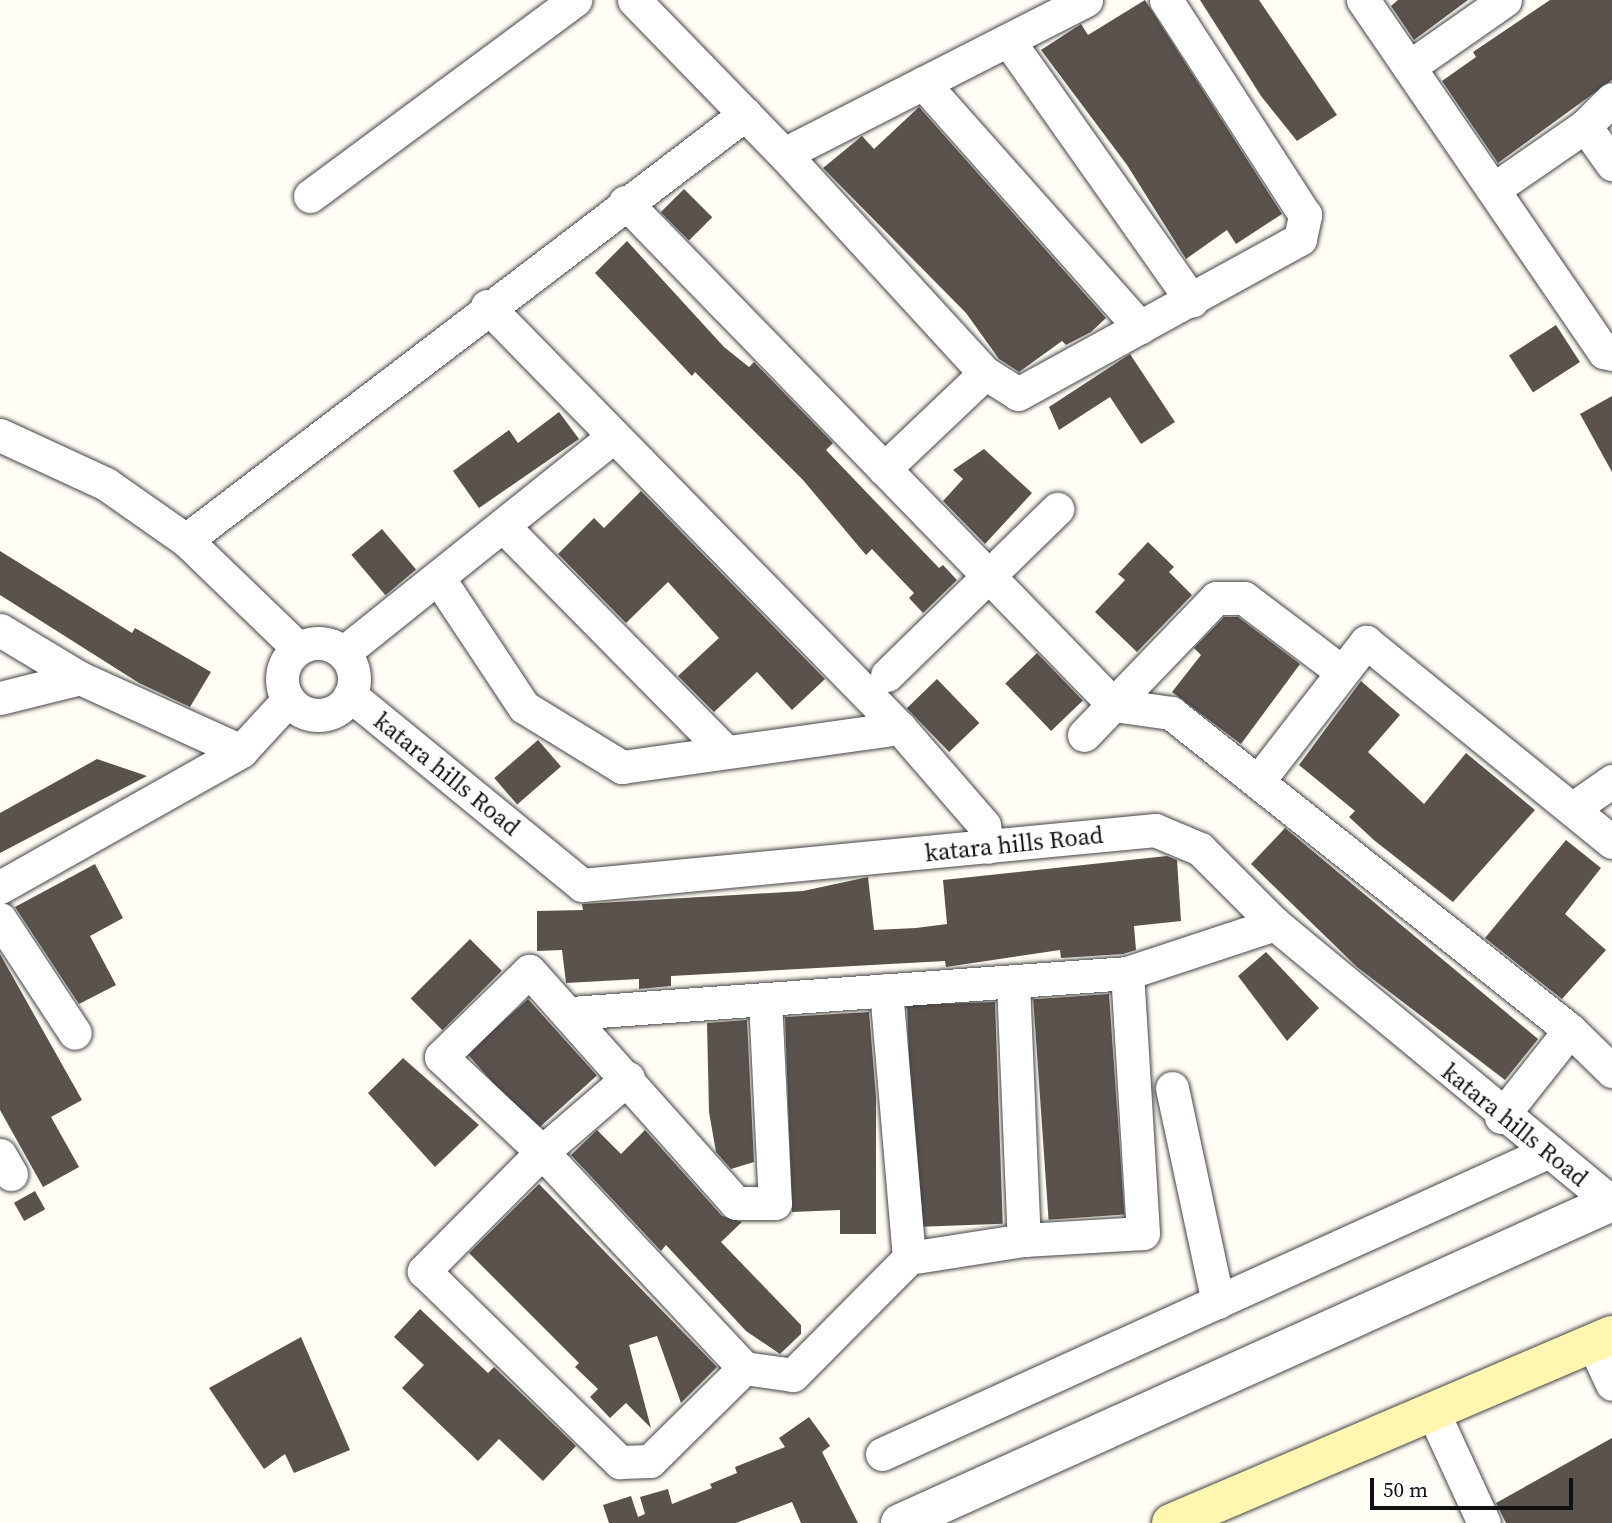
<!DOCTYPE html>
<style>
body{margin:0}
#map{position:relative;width:1612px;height:1523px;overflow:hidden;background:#fffdf5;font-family:"Source Serif 4",serif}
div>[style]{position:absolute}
.building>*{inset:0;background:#5a524d;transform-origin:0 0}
.roads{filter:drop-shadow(0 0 2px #444) drop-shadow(0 0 2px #444)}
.minor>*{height:33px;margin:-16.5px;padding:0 16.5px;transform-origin:16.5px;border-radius:16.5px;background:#fff}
.minor>.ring{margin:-16.5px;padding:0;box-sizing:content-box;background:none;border:33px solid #fff;border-radius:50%}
.tertiary>*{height:38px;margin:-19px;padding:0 19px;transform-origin:19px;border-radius:19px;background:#fff}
.secondary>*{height:38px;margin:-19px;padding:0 19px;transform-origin:19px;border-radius:19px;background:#fff6b0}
span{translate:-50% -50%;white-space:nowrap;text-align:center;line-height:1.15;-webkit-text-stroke:7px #fff;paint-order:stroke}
.street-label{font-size:24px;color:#111}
.scale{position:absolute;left:1370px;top:1478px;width:203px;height:32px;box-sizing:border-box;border:4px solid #111;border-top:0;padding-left:9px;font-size:21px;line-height:24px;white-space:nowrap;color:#111;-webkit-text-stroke:5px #fff;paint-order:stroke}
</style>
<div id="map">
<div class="building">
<div style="clip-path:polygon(1145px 0,1282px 214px,1236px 244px,1227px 230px,1186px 259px,1127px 165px,1041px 50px,1081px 24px,1088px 35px)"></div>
<div style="clip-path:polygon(1200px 0,1259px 0,1337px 115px,1297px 141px,1261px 96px)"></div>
<div style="clip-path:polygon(1398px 0,1468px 0,1414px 40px,1391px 6px)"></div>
<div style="clip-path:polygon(1550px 0,1612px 0,1612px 80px,1498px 163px,1442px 81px,1476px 57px,1473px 52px)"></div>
<div style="clip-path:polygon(919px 107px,1106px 318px,1091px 332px,1066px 345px,1062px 341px,1019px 372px,999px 359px,966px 313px,823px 168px,862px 136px,874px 149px)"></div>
<div style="left:684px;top:189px;width:40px;height:33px;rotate:45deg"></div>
<div style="clip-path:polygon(627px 241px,724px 347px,749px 367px,754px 362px,833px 443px,826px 450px,939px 568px,943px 565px,957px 580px,923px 613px,909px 598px,914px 593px,872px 549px,866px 555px,803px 480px,695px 372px,692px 376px,595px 273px)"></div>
<div style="left:1556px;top:325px;width:44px;height:56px;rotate:57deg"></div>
<div style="clip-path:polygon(1130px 354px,1175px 422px,1141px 444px,1110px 397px,1059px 430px,1049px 407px)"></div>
<div style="clip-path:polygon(1612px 396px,1612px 472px,1580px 414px)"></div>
<div style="clip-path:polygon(559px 412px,579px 439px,479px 508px,453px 471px,509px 430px,518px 443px)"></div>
<div style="clip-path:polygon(984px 449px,1032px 493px,985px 544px,943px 501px,963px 479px,953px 470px)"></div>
<div style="clip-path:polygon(641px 491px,825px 679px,792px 710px,757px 672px,714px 712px,678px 676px,719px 638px,668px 582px,626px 623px,558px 554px,594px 518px,604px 528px)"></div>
<div style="left:382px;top:529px;width:53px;height:40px;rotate:50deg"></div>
<div style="clip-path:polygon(1148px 542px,1174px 567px,1169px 572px,1192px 595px,1137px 652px,1095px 612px,1125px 580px,1118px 574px)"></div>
<div style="clip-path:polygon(0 551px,132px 633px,135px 628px,211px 672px,190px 707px,139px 683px,0 595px)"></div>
<div style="clip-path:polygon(1224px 617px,1238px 617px,1300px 664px,1241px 744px,1172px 692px,1201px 655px,1194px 648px)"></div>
<div style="left:1037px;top:653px;width:66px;height:44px;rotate:46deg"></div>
<div style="left:937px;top:679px;width:61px;height:42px;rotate:46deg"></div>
<div style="clip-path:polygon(1361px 681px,1400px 715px,1368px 752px,1424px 804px,1466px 753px,1535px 810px,1453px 902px,1375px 841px,1349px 817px,1355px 811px,1299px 765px)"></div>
<div style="left:538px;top:740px;width:35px;height:58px;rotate:49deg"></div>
<div style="clip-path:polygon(97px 759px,147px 776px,0 853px,0 813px)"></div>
<div style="clip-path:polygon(1285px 828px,1538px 1039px,1505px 1080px,1357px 967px,1251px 864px)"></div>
<div style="clip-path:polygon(1566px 840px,1601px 868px,1565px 914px,1606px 950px,1562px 999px,1485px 938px)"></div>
<div style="clip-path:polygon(1167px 856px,1177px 860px,1181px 921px,1134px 926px,1136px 950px,1123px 954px,1061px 958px,1060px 950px,946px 967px,945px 961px,671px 976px,671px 986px,639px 989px,639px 979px,566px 983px,562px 950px,537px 951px,537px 911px,583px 910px,582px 904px,803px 891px,868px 877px,874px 930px,916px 928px,947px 924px,943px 880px)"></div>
<div style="clip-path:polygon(95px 864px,123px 918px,90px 936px,116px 985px,79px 1004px,15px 907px)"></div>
<div style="left:470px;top:939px;width:45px;height:84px;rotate:45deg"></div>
<div style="clip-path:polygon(1266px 952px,1319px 1008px,1287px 1041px,1238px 976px)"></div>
<div style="clip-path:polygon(0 954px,82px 1100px,51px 1117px,79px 1167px,43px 1187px,0 1110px)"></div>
<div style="left:1109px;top:994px;width:221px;height:76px;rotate:86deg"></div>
<div style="left:528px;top:999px;width:103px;height:82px;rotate:48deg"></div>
<div style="left:995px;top:1002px;width:222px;height:88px;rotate:88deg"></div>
<div style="clip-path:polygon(869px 1012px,876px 1097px,876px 1234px,840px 1234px,840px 1210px,792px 1212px,785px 1017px)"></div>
<div style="clip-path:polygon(747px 1020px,754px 1162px,731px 1169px,716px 1152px,709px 1112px,707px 1023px)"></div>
<div style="clip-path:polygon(403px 1058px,479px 1125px,435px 1167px,368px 1093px)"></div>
<div style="clip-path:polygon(597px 1130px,621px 1154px,645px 1130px,722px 1216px,742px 1222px,721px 1242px,801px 1325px,801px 1334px,780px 1354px,746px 1331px,666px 1245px,661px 1251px,571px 1155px)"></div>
<div style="clip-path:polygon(539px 1184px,717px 1367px,681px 1403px,657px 1336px,629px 1345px,651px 1428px,626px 1403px,610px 1418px,590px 1397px,598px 1389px,575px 1367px,579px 1363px,469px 1253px)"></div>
<div style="left:35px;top:1191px;width:21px;height:24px;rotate:61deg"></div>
<div style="clip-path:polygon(420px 1309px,488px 1373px,494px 1367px,576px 1446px,543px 1481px,499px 1439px,478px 1461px,402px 1388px,424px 1365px,394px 1337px)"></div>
<div style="clip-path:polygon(301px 1337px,350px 1450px,294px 1473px,285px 1454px,264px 1469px,209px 1388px)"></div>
<div style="clip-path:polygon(809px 1417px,830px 1446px,822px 1452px,858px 1523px,801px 1523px,792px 1502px,736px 1523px,609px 1523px,603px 1505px,631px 1496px,638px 1517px,645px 1514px,640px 1497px,668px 1489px,672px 1504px,712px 1488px,710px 1484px,737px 1473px,735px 1467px,785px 1447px,779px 1438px)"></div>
<div style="clip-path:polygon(1612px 1438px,1612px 1523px,1506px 1523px,1496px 1503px)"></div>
</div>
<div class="roads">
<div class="minor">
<div style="left:634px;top:0;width:215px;rotate:45.8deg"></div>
<div style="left:784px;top:154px;width:297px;rotate:47.5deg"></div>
<div style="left:985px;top:373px;width:39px;rotate:32deg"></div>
<div style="left:1018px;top:394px;width:322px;rotate:-28.8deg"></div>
<div style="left:1300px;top:239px;width:25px;rotate:-78deg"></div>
<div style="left:1305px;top:215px;width:256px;rotate:-122.9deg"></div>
<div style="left:1363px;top:0;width:427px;rotate:55.6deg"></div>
<div style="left:1604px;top:352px;width:8px;rotate:14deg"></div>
<div style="left:1008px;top:40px;width:319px;rotate:54.8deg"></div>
<div style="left:1409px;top:67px;width:117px;rotate:-34.9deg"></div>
<div style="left:923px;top:83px;width:327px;rotate:48.4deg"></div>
<div style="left:1585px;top:126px;width:38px;rotate:-45deg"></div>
<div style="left:784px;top:154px;width:339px;rotate:-27deg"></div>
<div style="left:1494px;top:189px;width:111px;rotate:-34.7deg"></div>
<div style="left:1585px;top:126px;width:47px;rotate:54.6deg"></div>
<div style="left:310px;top:196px;width:330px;rotate:-36.5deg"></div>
<div style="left:625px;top:202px;width:702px;rotate:45.81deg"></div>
<div style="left:1114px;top:705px;width:58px;rotate:8deg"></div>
<div style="left:1171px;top:713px;width:510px;rotate:38.47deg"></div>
<div style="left:1570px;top:1030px;width:59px;rotate:44.3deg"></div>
<div style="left:487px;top:306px;width:590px;rotate:45.62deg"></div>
<div style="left:900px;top:728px;width:128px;rotate:49.1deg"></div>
<div style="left:984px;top:825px;width:22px;rotate:80deg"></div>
<div style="left:0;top:435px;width:117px;rotate:24.8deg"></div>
<div style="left:106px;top:484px;width:98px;rotate:35deg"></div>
<div style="left:186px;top:540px;width:156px;rotate:44deg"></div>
<div style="left:884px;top:469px;width:139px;rotate:-43.5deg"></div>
<div style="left:504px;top:527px;width:312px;rotate:45.4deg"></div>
<div style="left:186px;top:540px;width:703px;rotate:-37.31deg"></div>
<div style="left:439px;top:579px;width:154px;rotate:56.4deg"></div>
<div style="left:524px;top:707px;width:115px;rotate:31.5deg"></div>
<div style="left:622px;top:767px;width:281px;rotate:-8deg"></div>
<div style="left:0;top:630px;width:93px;rotate:31deg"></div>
<div style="left:80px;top:678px;width:177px;rotate:24.4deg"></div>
<div class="ring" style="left:282px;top:643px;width:39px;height:39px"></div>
<div style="left:343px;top:653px;width:347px;rotate:-38.7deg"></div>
<div style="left:887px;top:675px;width:238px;rotate:-44.3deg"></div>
<div style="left:350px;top:695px;width:300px;rotate:39.3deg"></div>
<div style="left:582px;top:885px;width:576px;rotate:-5.48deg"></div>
<div style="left:1155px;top:830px;width:49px;rotate:22.9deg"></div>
<div style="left:1200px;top:849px;width:106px;rotate:45deg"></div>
<div style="left:1275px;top:924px;width:438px;rotate:39.6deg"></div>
<div style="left:0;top:698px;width:82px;rotate:-14deg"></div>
<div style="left:1084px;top:735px;width:190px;rotate:-46.1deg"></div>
<div style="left:1216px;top:598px;width:28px"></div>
<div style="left:1244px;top:598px;width:121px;rotate:37deg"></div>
<div style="left:1259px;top:780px;width:175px;rotate:-52.2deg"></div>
<div style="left:1366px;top:642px;width:317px;rotate:39.1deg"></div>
<div style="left:1572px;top:809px;width:49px;rotate:-35deg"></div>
<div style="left:0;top:887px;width:277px;rotate:-29.4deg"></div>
<div style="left:241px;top:751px;width:69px;rotate:-47.3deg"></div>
<div style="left:0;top:919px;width:136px;rotate:56.7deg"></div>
<div style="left:1013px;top:982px;width:258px;rotate:87.6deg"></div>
<div style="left:886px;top:990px;width:269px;rotate:85.1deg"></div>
<div style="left:765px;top:1000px;width:203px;rotate:87.2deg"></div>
<div style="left:775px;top:1203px;width:39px;rotate:180deg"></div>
<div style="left:736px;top:1203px;width:311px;rotate:-131.7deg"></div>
<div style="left:529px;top:971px;width:123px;rotate:135.7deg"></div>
<div style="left:441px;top:1057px;width:139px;rotate:43.2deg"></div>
<div style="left:542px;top:1152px;width:296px;rotate:46.9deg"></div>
<div style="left:744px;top:1368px;width:49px;rotate:8.1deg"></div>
<div style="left:793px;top:1375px;width:165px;rotate:-45.2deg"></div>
<div style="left:909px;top:1258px;width:116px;rotate:-8.9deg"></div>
<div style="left:1024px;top:1240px;width:119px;rotate:-3.4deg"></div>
<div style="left:1143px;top:1233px;width:260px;rotate:-93.5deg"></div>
<div style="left:571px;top:1013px;width:557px;rotate:-4.11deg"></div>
<div style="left:1127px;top:973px;width:156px;rotate:-18.3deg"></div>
<div style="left:628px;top:1078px;width:113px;rotate:139.3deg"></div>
<div style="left:542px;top:1152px;width:168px;rotate:134.8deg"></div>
<div style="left:424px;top:1271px;width:274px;rotate:44.3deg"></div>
<div style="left:620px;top:1462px;width:30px;rotate:-2deg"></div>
<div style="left:650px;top:1461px;width:132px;rotate:-44.7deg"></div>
<div style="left:1172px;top:1088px;width:219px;rotate:77.9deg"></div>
<div style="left:1501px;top:1117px;width:111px;rotate:-51.6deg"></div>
<div style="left:0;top:1155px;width:22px;rotate:60deg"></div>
<div style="left:1593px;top:1343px;width:45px;rotate:65.1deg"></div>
<div style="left:1432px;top:1410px;width:124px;rotate:65.3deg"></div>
<div style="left:882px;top:1454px;width:730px;rotate:-24.42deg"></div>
</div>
<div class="tertiary">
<div style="left:900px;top:1523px;width:781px;rotate:-24.27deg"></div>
</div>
<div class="secondary">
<div style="left:1171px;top:1523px;width:479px;rotate:-23.1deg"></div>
</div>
</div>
<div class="street-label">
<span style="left:447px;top:774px;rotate:39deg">katara hills Road</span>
<span style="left:1014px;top:844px;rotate:-6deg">katara hills Road</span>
<span style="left:1515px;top:1125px;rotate:39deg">katara hills Road</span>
</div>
<div class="scale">50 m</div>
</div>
